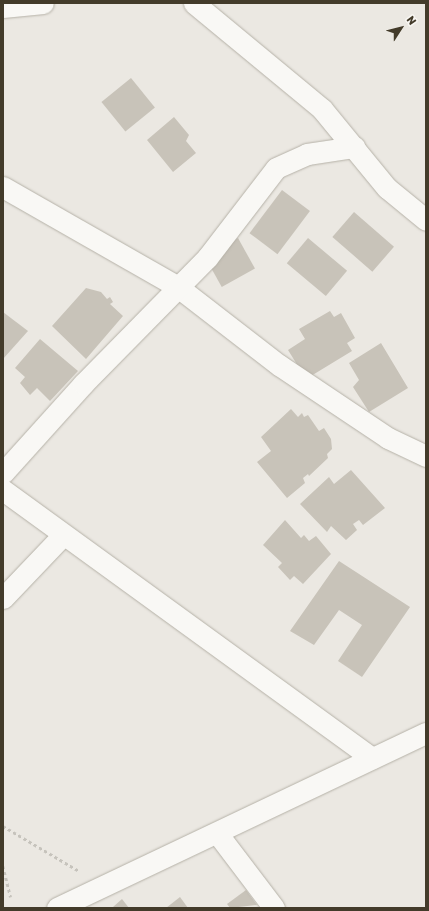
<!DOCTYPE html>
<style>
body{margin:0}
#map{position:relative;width:429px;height:911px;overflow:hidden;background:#ebe8e2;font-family:Rubik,sans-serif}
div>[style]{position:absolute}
.building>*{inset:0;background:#c8c3b9;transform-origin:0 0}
.path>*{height:2.5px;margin-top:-1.25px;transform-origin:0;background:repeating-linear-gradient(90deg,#c6c3bc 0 3px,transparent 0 6px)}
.roads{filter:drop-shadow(0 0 1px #b5b1a7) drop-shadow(0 0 1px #b5b1a7)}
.minor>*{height:21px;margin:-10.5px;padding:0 10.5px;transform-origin:10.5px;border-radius:10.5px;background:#f9f8f5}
span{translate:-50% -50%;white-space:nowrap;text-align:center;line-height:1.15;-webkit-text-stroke:3px #f8f6f2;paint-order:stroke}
.frame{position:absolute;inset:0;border:4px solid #433b2a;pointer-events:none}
.north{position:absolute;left:381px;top:8px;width:40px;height:40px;-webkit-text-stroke:3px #f8f6f2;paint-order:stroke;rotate:54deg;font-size:11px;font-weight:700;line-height:16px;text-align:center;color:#433b2a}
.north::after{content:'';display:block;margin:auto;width:14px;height:18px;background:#433b2a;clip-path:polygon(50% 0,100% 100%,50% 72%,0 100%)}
</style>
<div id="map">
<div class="building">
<div style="left:131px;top:78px;width:38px;height:38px;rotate:51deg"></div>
<div style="clip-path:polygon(174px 117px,189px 135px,186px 141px,196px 153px,173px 172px,147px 140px)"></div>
<div style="left:282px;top:190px;width:35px;height:54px;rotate:37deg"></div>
<div style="left:354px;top:212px;width:53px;height:33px;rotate:41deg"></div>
<div style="left:238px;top:238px;width:35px;height:38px;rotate:61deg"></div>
<div style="left:308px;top:238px;width:51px;height:33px;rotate:40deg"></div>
<div style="clip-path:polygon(86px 288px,101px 292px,107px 299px,110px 297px,113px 302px,110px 304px,123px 316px,86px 359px,52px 326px)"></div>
<div style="clip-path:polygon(330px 311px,334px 317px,341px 313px,355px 338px,347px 343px,352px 351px,306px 379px,288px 350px,305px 339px,299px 329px)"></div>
<div style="clip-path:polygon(3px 312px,28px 331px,3px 359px)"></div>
<div style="clip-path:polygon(40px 339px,78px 371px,50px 401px,37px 388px,30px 395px,20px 383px,25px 377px,15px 368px)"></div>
<div style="clip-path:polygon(381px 343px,408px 388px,369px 412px,353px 387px,359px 380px,349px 363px)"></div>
<div style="clip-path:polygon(291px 409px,298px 417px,302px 413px,304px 417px,308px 415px,319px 431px,324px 428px,331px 439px,332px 449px,327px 454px,328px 458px,309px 476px,308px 474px,303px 478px,305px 483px,287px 498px,257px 462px,271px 451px,261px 437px)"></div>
<div style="clip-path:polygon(351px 470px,385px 508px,363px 525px,359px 520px,353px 524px,357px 530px,346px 540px,331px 526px,327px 532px,300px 504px,329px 477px,334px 484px)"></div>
<div style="clip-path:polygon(285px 520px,301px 538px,304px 535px,309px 541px,316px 536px,331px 554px,303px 584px,294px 576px,290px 580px,278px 567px,282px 563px,263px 545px)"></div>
<div style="clip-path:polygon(339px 561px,410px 607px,362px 677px,338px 661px,362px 625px,339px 610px,314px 645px,290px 631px)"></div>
<div style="clip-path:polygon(246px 890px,257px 905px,230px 908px,227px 904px)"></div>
<div style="clip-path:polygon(180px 897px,188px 908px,166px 908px)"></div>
<div style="clip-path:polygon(122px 899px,129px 908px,114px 908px,113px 907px)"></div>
</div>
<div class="path">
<div style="left:3px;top:826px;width:88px;rotate:30.6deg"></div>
<div style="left:3px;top:866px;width:32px;rotate:76deg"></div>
</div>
<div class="roads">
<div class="minor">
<div style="left:194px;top:3px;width:166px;rotate:39.6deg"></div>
<div style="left:322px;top:109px;width:102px;rotate:50.6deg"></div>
<div style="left:387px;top:188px;width:50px;rotate:39.4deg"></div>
<div style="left:3px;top:7px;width:40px;rotate:-5.7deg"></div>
<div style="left:3px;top:187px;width:202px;rotate:29.7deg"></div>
<div style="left:178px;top:287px;width:128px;rotate:37.7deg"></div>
<div style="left:279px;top:365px;width:131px;rotate:33.8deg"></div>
<div style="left:388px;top:438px;width:42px;rotate:25.3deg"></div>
<div style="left:3px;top:473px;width:120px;rotate:-48deg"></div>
<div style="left:83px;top:384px;width:177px;rotate:-45.5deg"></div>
<div style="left:207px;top:258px;width:113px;rotate:-52.5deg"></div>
<div style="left:276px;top:168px;width:34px;rotate:-24deg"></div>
<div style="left:307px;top:154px;width:48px;rotate:-8.5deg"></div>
<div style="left:3px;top:490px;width:456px;rotate:36deg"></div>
<div style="left:3px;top:598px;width:87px;rotate:-46.4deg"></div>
<div style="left:217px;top:833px;width:94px;rotate:52.8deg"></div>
<div style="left:57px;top:908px;width:408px;rotate:-25.4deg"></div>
</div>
</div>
<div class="frame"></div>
<div class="north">N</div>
</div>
